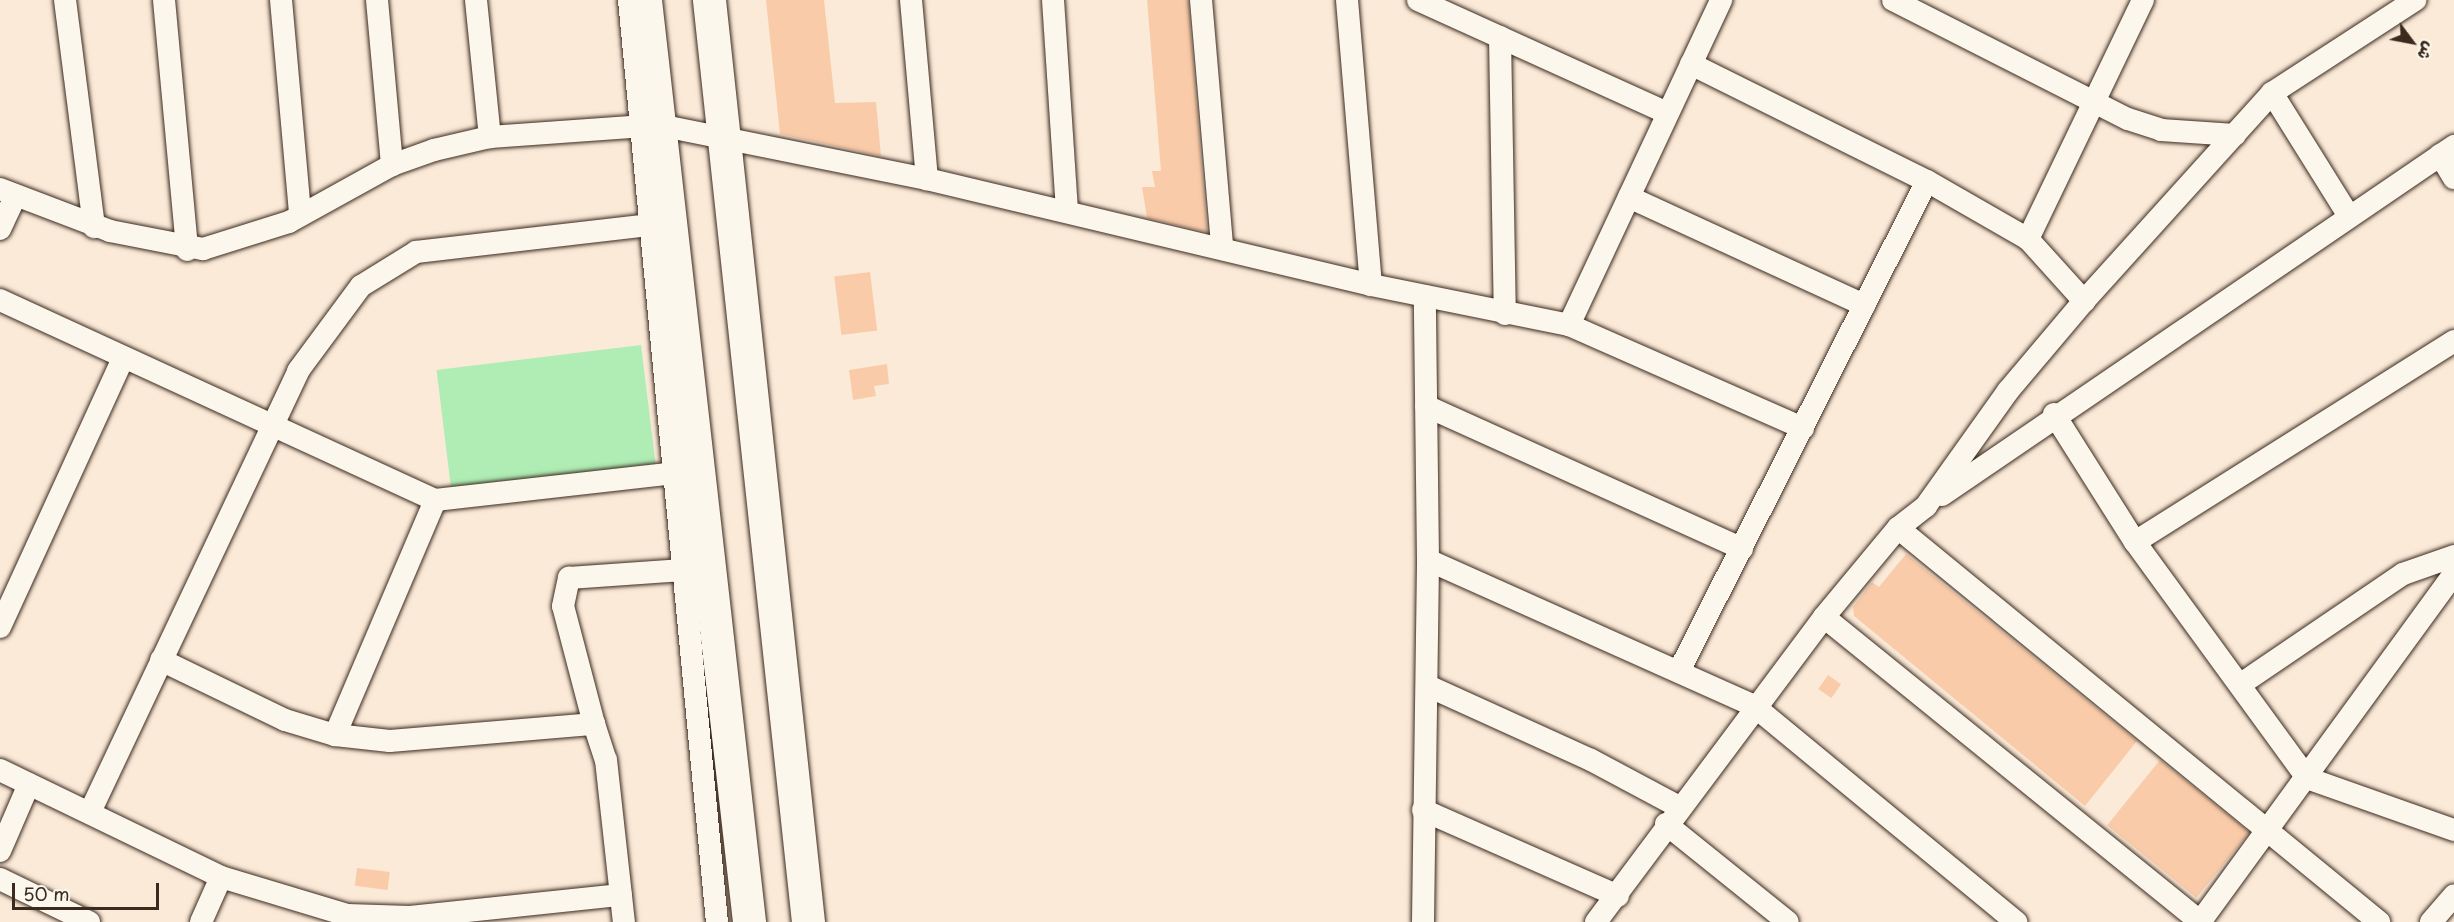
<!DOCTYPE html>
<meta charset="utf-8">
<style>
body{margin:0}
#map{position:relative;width:2454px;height:922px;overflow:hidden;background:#fbead8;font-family:"Playpen Sans","Playpen Sans Arabic",sans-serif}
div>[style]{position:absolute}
.green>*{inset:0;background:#afedb4;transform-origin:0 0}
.building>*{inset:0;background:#facba9;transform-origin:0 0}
.roads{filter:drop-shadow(0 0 2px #3b2a1e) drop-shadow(0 0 2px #3b2a1e)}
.street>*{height:22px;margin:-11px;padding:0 11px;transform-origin:11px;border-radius:11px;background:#fbf7ec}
.primary>*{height:33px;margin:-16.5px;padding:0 16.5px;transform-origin:16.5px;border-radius:16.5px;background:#fbf7ec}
span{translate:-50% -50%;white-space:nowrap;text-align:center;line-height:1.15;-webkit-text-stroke:4.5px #fbf7ec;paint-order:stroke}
.north{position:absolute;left:2382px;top:12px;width:60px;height:60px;-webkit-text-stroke:4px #fbf7ec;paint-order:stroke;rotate:122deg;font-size:16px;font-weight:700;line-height:24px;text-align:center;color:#3b2a1e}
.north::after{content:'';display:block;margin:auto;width:21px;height:27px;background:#3b2a1e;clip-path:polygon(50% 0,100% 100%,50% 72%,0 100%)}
.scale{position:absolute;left:12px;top:883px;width:147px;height:27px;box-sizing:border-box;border:3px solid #3b2a1e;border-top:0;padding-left:8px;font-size:18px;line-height:21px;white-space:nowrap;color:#3b2a1e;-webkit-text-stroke:4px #fbf7ec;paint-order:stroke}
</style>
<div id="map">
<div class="green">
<div style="left:641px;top:345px;width:124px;height:206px;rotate:83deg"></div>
</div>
<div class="building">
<div style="clip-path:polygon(766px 0,824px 0,835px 103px,876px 102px,881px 156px,780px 134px)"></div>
<div style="clip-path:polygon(1147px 0,1188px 0,1207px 232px,1147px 218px,1142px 187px,1155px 187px,1152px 171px,1161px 171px)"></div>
<div style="left:870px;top:272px;width:59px;height:36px;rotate:83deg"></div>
<div style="clip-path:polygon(887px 364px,889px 384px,874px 386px,876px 396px,853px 400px,849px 370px)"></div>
<div style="clip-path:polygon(1906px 554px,2137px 741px,2085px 806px,1854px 616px,1853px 607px,1872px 582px,1879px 587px)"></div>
<div style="left:1828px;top:675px;width:16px;height:17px;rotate:35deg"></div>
<div style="left:2160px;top:760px;width:115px;height:84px;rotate:39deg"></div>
<div style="left:357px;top:868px;width:33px;height:18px;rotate:7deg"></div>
</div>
<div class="roads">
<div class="street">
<div style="left:65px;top:0;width:229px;rotate:82.7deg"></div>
<div style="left:164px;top:0;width:251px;rotate:84.7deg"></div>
<div style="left:281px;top:0;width:216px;rotate:84.9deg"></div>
<div style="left:377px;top:0;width:166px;rotate:84.8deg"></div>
<div style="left:476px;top:0;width:138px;rotate:84.2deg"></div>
<div style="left:629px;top:0;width:926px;rotate:84.55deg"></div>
<div style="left:911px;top:0;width:180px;rotate:84.9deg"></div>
<div style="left:1053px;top:0;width:212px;rotate:86.2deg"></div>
<div style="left:1201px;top:0;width:248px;rotate:85.1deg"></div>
<div style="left:1347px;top:0;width:286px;rotate:85.2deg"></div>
<div style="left:1418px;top:0;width:273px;rotate:24.4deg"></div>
<div style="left:1893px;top:0;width:263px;rotate:26.9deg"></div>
<div style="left:2128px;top:119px;width:35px;rotate:18deg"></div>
<div style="left:2161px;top:130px;width:74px;rotate:3.9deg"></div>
<div style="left:1500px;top:37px;width:277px;rotate:89deg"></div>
<div style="left:1691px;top:64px;width:263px;rotate:26.4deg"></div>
<div style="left:1927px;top:181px;width:116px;rotate:29.9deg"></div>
<div style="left:2028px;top:239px;width:84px;rotate:47.9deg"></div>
<div style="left:2272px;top:93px;width:145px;rotate:58deg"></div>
<div style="left:2440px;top:155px;width:27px;rotate:59deg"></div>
<div style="left:0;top:189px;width:118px;rotate:20.9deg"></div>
<div style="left:110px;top:231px;width:95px;rotate:11deg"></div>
<div style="left:203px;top:249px;width:90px;rotate:-17.4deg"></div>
<div style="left:289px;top:222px;width:118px;rotate:-29deg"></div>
<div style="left:392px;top:165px;width:45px;rotate:-19.7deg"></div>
<div style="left:434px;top:150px;width:57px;rotate:-13.1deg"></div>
<div style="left:490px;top:137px;width:169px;rotate:-4.1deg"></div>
<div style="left:659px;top:125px;width:273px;rotate:11.4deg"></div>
<div style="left:927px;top:179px;width:456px;rotate:13.4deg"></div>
<div style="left:1371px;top:285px;width:202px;rotate:11.4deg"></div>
<div style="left:1569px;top:325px;width:256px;rotate:23.8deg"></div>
<div style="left:1629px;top:197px;width:259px;rotate:24.7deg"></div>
<div style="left:0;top:229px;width:35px;rotate:-65deg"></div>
<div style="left:2028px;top:239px;width:265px;rotate:-64.3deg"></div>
<div style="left:0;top:300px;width:479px;rotate:24.7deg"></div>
<div style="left:435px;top:500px;width:241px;rotate:-6.4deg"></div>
<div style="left:1569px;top:325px;width:359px;rotate:-64.9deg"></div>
<div style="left:1426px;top:406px;width:347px;rotate:24.3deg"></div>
<div style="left:2054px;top:414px;width:151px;rotate:57.7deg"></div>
<div style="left:2135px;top:542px;width:292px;rotate:53.9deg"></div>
<div style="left:2307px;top:778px;width:156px;rotate:19.5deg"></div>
<div style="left:1942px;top:495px;width:620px;rotate:-34.28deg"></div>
<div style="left:1898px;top:528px;width:622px;rotate:39.32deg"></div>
<div style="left:2135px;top:542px;width:377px;rotate:-32.2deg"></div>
<div style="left:1428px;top:560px;width:357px;rotate:24.1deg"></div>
<div style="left:1754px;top:706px;width:340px;rotate:39.5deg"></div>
<div style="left:1824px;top:617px;width:484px;rotate:39deg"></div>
<div style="left:0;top:627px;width:296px;rotate:-65.4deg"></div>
<div style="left:161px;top:660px;width:138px;rotate:25.8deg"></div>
<div style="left:285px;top:720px;width:52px;rotate:16.7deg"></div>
<div style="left:335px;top:735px;width:55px;rotate:6.2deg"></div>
<div style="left:390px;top:741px;width:205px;rotate:-4.8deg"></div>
<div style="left:594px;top:724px;width:38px;rotate:72deg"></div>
<div style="left:606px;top:760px;width:163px;rotate:83.7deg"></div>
<div style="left:1679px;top:671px;width:549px;rotate:-63.16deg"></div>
<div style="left:2241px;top:684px;width:196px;rotate:-34.2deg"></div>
<div style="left:2403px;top:574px;width:54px;rotate:-19.4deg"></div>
<div style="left:1428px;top:686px;width:179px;rotate:24.4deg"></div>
<div style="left:1591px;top:760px;width:100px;rotate:28.1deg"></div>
<div style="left:594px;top:724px;width:122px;rotate:-104.7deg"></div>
<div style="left:563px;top:606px;width:29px;rotate:-78deg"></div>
<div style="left:569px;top:578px;width:114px;rotate:-4deg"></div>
<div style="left:335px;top:735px;width:255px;rotate:-66.9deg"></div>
<div style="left:0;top:770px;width:246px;rotate:25.8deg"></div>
<div style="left:221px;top:877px;width:132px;rotate:16.8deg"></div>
<div style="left:347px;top:915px;width:63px;rotate:1.8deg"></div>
<div style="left:410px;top:917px;width:212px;rotate:-6deg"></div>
<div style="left:1423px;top:810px;width:213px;rotate:23.8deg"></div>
<div style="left:90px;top:812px;width:488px;rotate:-64.7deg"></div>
<div style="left:298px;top:371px;width:106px;rotate:-53.5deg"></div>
<div style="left:361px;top:286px;width:65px;rotate:-31.7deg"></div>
<div style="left:416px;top:252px;width:234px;rotate:-6.6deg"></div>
<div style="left:1666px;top:824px;width:156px;rotate:38.8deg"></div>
<div style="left:0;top:851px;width:73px;rotate:-66.6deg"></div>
<div style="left:0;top:879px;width:99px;rotate:25.8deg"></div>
<div style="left:201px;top:922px;width:49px;rotate:-66deg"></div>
<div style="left:1423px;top:922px;width:362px;rotate:-89.2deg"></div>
<div style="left:1428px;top:560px;width:264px;rotate:-90.7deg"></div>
<div style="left:1596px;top:922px;width:381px;rotate:-53.2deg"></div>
<div style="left:1824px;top:617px;width:116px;rotate:-50.3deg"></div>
<div style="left:1898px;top:528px;width:36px;rotate:-38deg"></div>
<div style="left:1926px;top:506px;width:141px;rotate:-54.5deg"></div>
<div style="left:2008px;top:391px;width:118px;rotate:-49.8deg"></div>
<div style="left:2084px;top:301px;width:280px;rotate:-47.9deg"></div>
<div style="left:2272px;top:93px;width:171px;rotate:-33deg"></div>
<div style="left:2200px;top:922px;width:431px;rotate:-53.9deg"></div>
<div style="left:2431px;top:922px;width:35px;rotate:-49deg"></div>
</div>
<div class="primary">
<div style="left:645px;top:0;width:928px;rotate:83.56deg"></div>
<div style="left:709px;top:0;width:927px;rotate:83.87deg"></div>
</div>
</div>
<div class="north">ش</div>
<div class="scale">50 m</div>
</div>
